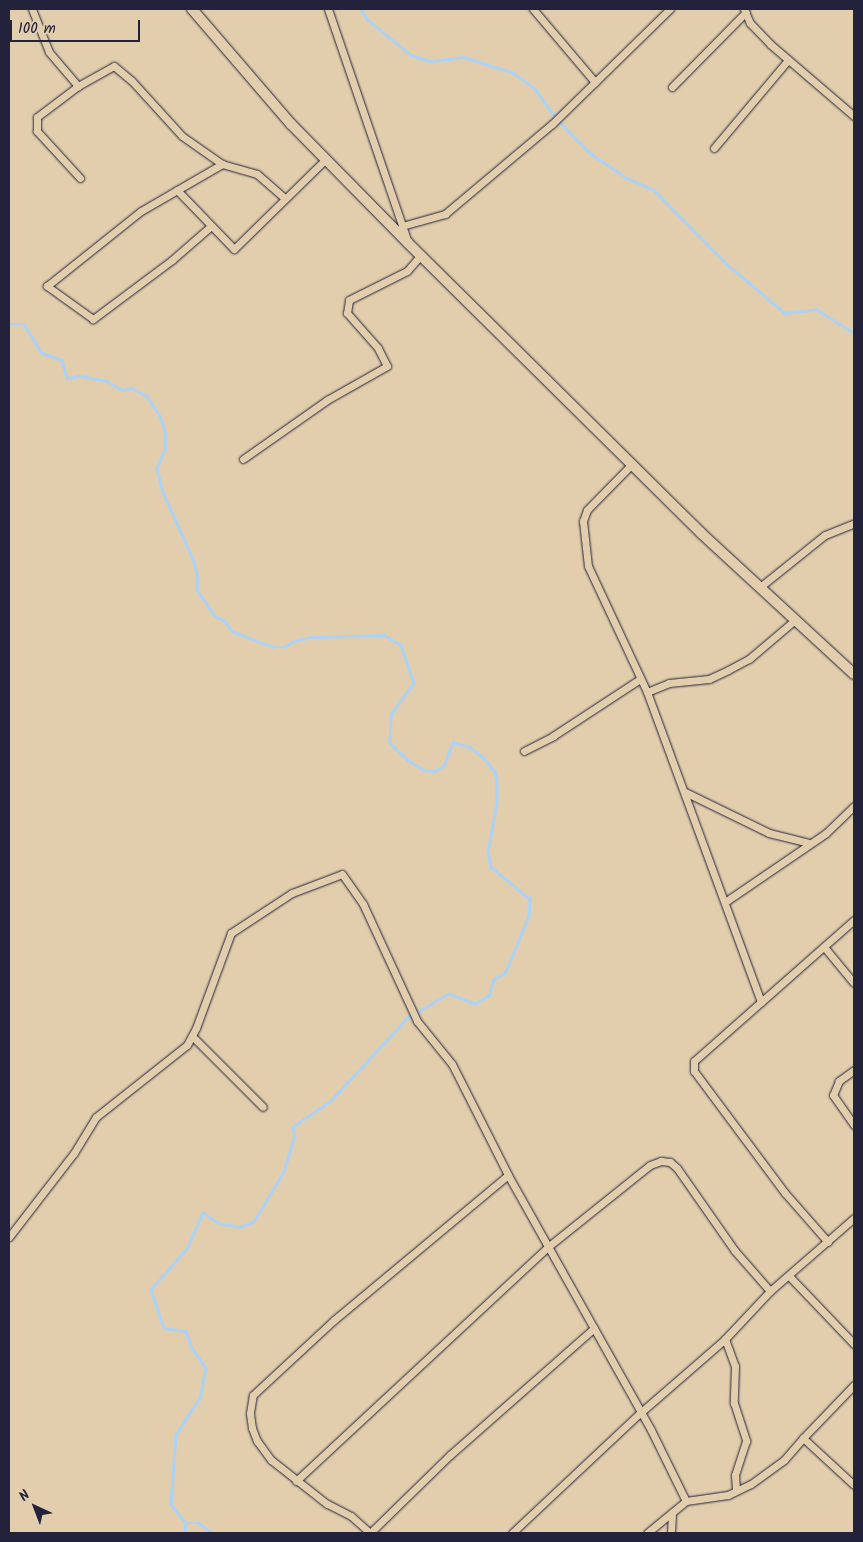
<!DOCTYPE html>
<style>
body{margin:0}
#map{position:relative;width:863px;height:1542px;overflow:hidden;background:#e2ceac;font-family:Kalam,sans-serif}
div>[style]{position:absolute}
.stream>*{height:2.5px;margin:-1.25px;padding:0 1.25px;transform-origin:1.25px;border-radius:1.25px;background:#acd2f6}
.roads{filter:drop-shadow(0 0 1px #22223b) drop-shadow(0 0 1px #22223b)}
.minor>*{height:7px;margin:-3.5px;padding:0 3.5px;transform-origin:3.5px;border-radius:3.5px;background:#e2ceac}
.secondary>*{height:10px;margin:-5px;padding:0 5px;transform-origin:5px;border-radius:5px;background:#e2ceac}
span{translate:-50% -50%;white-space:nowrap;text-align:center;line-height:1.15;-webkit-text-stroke:4.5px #e2ceac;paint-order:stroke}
.frame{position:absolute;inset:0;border:10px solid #22223b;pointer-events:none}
.north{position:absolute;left:10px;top:1482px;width:50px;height:50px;-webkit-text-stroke:4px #e2ceac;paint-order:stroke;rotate:317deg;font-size:14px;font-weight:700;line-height:20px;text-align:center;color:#22223b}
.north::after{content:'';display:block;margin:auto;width:18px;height:22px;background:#22223b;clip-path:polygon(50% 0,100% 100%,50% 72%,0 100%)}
.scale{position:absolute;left:10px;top:20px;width:130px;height:22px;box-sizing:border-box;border:2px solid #22223b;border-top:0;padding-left:6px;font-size:15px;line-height:18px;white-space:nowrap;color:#22223b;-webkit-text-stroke:4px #e2ceac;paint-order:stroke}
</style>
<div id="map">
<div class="stream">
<div style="left:361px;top:9px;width:12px;rotate:59deg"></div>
<div style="left:367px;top:19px;width:57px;rotate:39.3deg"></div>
<div style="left:411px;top:55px;width:21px;rotate:17deg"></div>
<div style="left:431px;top:61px;width:33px;rotate:-7deg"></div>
<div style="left:464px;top:57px;width:52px;rotate:17.7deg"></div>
<div style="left:514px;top:73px;width:26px;rotate:37deg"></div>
<div style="left:535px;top:89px;width:34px;rotate:54deg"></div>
<div style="left:560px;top:122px;width:43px;rotate:45.9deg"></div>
<div style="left:590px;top:153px;width:45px;rotate:34deg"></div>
<div style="left:627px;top:178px;width:30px;rotate:24deg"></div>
<div style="left:654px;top:190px;width:105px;rotate:45.4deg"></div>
<div style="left:728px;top:265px;width:75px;rotate:40.1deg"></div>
<div style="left:785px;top:313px;width:31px;rotate:-7deg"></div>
<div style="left:816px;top:309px;width:45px;rotate:32.3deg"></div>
<div style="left:9px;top:324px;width:15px"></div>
<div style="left:24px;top:324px;width:34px;rotate:58deg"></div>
<div style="left:42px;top:353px;width:21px;rotate:19deg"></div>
<div style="left:62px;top:360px;width:19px;rotate:74deg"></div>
<div style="left:67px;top:378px;width:13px;rotate:-9deg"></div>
<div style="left:80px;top:376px;width:27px;rotate:10deg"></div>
<div style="left:107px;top:381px;width:17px;rotate:31deg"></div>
<div style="left:122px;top:390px;width:10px;rotate:-11deg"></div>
<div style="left:132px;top:388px;width:17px;rotate:28deg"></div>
<div style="left:147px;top:396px;width:24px;rotate:57deg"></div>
<div style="left:160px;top:416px;width:20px;rotate:72deg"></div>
<div style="left:166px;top:435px;width:15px;rotate:94deg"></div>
<div style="left:165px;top:450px;width:20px;rotate:114deg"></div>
<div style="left:157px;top:468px;width:25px;rotate:76deg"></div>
<div style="left:163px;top:492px;width:73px;rotate:65.9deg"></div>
<div style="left:193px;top:559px;width:20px;rotate:75deg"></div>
<div style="left:198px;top:578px;width:12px;rotate:95deg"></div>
<div style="left:197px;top:590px;width:32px;rotate:55deg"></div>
<div style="left:215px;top:616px;width:11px;rotate:27deg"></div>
<div style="left:225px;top:621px;width:12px;rotate:55deg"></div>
<div style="left:232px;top:631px;width:44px;rotate:21.3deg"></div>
<div style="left:273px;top:647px;width:11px"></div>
<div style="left:284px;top:647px;width:12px;rotate:-31deg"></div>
<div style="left:294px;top:641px;width:17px;rotate:-13deg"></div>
<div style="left:311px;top:637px;width:73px;rotate:-1.6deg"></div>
<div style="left:384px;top:635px;width:20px;rotate:30deg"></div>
<div style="left:401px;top:645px;width:40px;rotate:71.1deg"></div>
<div style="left:414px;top:683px;width:39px;rotate:126deg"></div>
<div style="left:391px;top:715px;width:28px;rotate:92deg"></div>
<div style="left:390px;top:743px;width:25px;rotate:43deg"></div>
<div style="left:408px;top:760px;width:19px;rotate:32deg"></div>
<div style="left:424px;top:770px;width:12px;rotate:5deg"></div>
<div style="left:436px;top:771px;width:10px;rotate:-37deg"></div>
<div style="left:444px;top:765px;width:25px;rotate:-69deg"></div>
<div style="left:453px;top:742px;width:18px;rotate:16deg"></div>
<div style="left:470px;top:747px;width:18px;rotate:38deg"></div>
<div style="left:484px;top:758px;width:18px;rotate:52deg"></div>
<div style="left:495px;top:772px;width:9px;rotate:77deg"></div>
<div style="left:497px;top:781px;width:22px;rotate:90deg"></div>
<div style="left:497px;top:803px;width:50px;rotate:100.4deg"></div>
<div style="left:488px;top:852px;width:15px;rotate:79deg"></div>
<div style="left:491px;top:867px;width:50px;rotate:39.4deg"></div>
<div style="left:530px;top:899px;width:17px;rotate:93deg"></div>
<div style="left:529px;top:916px;width:29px;rotate:112deg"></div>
<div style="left:518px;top:943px;width:33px;rotate:113deg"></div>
<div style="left:505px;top:973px;width:13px;rotate:148deg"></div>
<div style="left:494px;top:980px;width:17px;rotate:107deg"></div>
<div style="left:489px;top:996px;width:16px;rotate:150deg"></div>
<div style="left:475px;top:1004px;width:28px;rotate:-159deg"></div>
<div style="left:449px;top:994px;width:48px;rotate:149.7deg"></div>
<div style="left:408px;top:1018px;width:115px;rotate:132.9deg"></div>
<div style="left:330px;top:1102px;width:45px;rotate:146deg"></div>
<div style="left:293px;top:1127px;width:9px;rotate:77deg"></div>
<div style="left:295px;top:1136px;width:38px;rotate:107deg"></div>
<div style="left:284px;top:1172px;width:58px;rotate:121deg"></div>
<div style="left:254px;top:1222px;width:15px;rotate:160deg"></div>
<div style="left:240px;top:1227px;width:21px;rotate:-172deg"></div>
<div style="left:219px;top:1224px;width:19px;rotate:-145deg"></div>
<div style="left:203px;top:1213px;width:39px;rotate:114deg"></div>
<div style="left:187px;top:1249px;width:55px;rotate:131.3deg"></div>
<div style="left:151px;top:1290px;width:40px;rotate:71.1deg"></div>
<div style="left:164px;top:1328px;width:22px;rotate:8deg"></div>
<div style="left:186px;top:1331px;width:18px;rotate:71deg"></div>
<div style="left:192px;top:1348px;width:24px;rotate:55deg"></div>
<div style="left:206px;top:1368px;width:31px;rotate:101deg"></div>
<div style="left:200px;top:1398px;width:44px;rotate:123deg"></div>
<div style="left:176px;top:1435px;width:69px;rotate:94.1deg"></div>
<div style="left:171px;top:1504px;width:24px;rotate:52deg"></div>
<div style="left:186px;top:1523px;width:10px;rotate:96deg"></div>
<div style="left:186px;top:1523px;width:13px"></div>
<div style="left:199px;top:1523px;width:16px;rotate:38deg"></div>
</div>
<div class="roads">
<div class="minor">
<div style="left:32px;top:9px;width:46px;rotate:68.4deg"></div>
<div style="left:49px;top:52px;width:45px;rotate:49.5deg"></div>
<div style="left:328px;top:9px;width:244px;rotate:71.1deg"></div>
<div style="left:533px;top:9px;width:96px;rotate:49.7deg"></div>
<div style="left:744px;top:9px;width:15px;rotate:67deg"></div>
<div style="left:750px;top:23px;width:29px;rotate:46deg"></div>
<div style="left:770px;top:44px;width:111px;rotate:40.6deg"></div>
<div style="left:672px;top:87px;width:105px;rotate:-45.4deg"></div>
<div style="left:714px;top:148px;width:115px;rotate:-49.9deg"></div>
<div style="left:80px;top:178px;width:64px;rotate:-132.5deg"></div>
<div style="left:37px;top:131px;width:14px;rotate:-90deg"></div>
<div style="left:37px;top:117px;width:51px;rotate:-37.1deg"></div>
<div style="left:78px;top:86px;width:41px;rotate:-29.1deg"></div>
<div style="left:114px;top:66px;width:23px;rotate:40deg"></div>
<div style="left:132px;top:81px;width:74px;rotate:47.7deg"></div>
<div style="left:182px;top:136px;width:49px;rotate:35deg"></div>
<div style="left:177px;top:190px;width:82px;rotate:46deg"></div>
<div style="left:234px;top:249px;width:129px;rotate:-44.4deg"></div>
<div style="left:211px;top:226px;width:52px;rotate:138.9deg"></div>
<div style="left:172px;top:260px;width:99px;rotate:143.2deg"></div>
<div style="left:93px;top:319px;width:57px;rotate:-144.3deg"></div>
<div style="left:47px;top:286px;width:120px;rotate:-38.6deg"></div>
<div style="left:141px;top:211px;width:94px;rotate:-30.1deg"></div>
<div style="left:222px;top:164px;width:36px;rotate:16deg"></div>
<div style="left:257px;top:174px;width:37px;rotate:41deg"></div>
<div style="left:402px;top:226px;width:45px;rotate:-15.6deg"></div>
<div style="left:445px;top:214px;width:140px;rotate:-40.1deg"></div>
<div style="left:552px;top:124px;width:165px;rotate:-44.3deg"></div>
<div style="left:243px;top:459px;width:103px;rotate:-35.1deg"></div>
<div style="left:327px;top:400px;width:69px;rotate:-29.5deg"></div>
<div style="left:387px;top:366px;width:20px;rotate:-117deg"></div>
<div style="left:378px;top:348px;width:47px;rotate:-131.5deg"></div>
<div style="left:347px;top:313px;width:13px;rotate:-81deg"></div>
<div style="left:349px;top:300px;width:65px;rotate:-26.6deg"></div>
<div style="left:407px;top:271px;width:21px;rotate:-49deg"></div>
<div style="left:631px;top:465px;width:63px;rotate:134.4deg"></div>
<div style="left:587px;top:510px;width:12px;rotate:110deg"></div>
<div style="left:583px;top:521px;width:45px;rotate:83.7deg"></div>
<div style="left:588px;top:566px;width:139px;rotate:64.9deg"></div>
<div style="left:647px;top:692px;width:330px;rotate:69.8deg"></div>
<div style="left:761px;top:1002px;width:124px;rotate:-41.4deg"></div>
<div style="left:760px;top:587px;width:83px;rotate:-38.7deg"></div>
<div style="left:825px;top:535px;width:31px;rotate:-22deg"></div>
<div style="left:647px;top:692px;width:24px;rotate:-22deg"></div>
<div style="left:669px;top:683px;width:40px;rotate:-5.7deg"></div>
<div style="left:709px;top:679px;width:21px;rotate:-25deg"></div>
<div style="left:728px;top:670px;width:24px;rotate:-28deg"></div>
<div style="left:749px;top:659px;width:60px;rotate:-40.3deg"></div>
<div style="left:524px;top:751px;width:33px;rotate:-27deg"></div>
<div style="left:553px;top:736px;width:104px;rotate:-33.2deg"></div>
<div style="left:685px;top:792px;width:93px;rotate:26deg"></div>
<div style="left:769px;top:833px;width:41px;rotate:14deg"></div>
<div style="left:725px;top:902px;width:122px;rotate:-34.3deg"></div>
<div style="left:826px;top:833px;width:39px;rotate:-44deg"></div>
<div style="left:825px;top:948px;width:45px;rotate:50.4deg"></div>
<div style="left:761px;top:1002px;width:89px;rotate:138.6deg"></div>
<div style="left:694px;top:1061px;width:10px;rotate:90deg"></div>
<div style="left:694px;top:1071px;width:152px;rotate:53.3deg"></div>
<div style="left:785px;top:1193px;width:65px;rotate:48.7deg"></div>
<div style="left:192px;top:1036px;width:100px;rotate:45deg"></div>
<div style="left:854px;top:1070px;width:19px;rotate:144deg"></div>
<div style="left:839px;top:1081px;width:15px;rotate:113deg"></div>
<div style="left:833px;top:1095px;width:37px;rotate:55deg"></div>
<div style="left:9px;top:1237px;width:106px;rotate:-52.3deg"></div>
<div style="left:74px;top:1153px;width:42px;rotate:-58.6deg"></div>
<div style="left:96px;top:1117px;width:116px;rotate:-38.4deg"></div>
<div style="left:187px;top:1045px;width:19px;rotate:-62deg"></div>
<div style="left:196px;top:1028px;width:101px;rotate:-69.8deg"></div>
<div style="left:231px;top:933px;width:73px;rotate:-33.3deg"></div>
<div style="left:292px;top:893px;width:53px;rotate:-20.8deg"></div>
<div style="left:342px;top:874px;width:37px;rotate:55deg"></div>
<div style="left:363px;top:904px;width:129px;rotate:65.2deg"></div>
<div style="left:417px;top:1021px;width:55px;rotate:50.9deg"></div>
<div style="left:452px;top:1064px;width:124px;rotate:63.2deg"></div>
<div style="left:508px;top:1175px;width:292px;rotate:60.7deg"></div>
<div style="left:651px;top:1430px;width:79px;rotate:63.8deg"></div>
<div style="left:686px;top:1501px;width:50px;rotate:140.6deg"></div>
<div style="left:790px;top:1277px;width:93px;rotate:46.3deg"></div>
<div style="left:725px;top:1339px;width:29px;rotate:70deg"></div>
<div style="left:735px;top:1366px;width:37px;rotate:92deg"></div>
<div style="left:734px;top:1403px;width:40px;rotate:72deg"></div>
<div style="left:746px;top:1441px;width:36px;rotate:108deg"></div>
<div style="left:735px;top:1475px;width:15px;rotate:86deg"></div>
<div style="left:854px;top:1385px;width:74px;rotate:133.9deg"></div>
<div style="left:803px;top:1438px;width:69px;rotate:42.7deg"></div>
<div style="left:296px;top:1481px;width:345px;rotate:-42.9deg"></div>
<div style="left:549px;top:1246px;width:129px;rotate:-38.7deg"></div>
<div style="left:650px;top:1165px;width:12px;rotate:-20deg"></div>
<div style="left:661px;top:1161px;width:9px;rotate:6deg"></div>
<div style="left:670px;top:1162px;width:9px;rotate:41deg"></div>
<div style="left:677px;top:1168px;width:101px;rotate:55.1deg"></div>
<div style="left:735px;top:1251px;width:53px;rotate:48.8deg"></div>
<div style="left:686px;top:1501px;width:42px;rotate:-8.1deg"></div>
<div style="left:728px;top:1495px;width:25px;rotate:-26deg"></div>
<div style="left:751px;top:1484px;width:41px;rotate:-36deg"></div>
<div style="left:784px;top:1460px;width:29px;rotate:-49deg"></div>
<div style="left:370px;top:1533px;width:25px;rotate:-138deg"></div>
<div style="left:351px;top:1516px;width:27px;rotate:-153deg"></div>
<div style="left:327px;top:1504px;width:71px;rotate:-141.8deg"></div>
<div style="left:271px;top:1460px;width:24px;rotate:-126deg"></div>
<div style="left:257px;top:1441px;width:14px;rotate:-111deg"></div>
<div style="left:252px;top:1428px;width:15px;rotate:-98deg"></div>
<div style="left:250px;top:1413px;width:18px;rotate:-81deg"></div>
<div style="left:253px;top:1395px;width:110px;rotate:-42.8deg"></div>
<div style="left:334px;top:1320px;width:226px;rotate:-39.8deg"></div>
<div style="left:370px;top:1533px;width:112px;rotate:-44.3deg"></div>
<div style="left:450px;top:1455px;width:192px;rotate:-41.4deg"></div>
<div style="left:512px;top:1533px;width:175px;rotate:-43.2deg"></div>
<div style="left:640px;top:1413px;width:113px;rotate:-41deg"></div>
<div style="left:725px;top:1339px;width:66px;rotate:-46.8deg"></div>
<div style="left:770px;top:1291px;width:111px;rotate:-41deg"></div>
<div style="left:671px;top:1533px;width:19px;rotate:-87deg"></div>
</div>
<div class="secondary">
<div style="left:192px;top:9px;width:152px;rotate:49.3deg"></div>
<div style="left:291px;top:124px;width:167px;rotate:45.5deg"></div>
<div style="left:408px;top:243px;width:412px;rotate:44.7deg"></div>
<div style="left:701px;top:533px;width:208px;rotate:42.7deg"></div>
</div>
</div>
<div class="frame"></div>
<div class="north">N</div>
<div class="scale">100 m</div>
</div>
